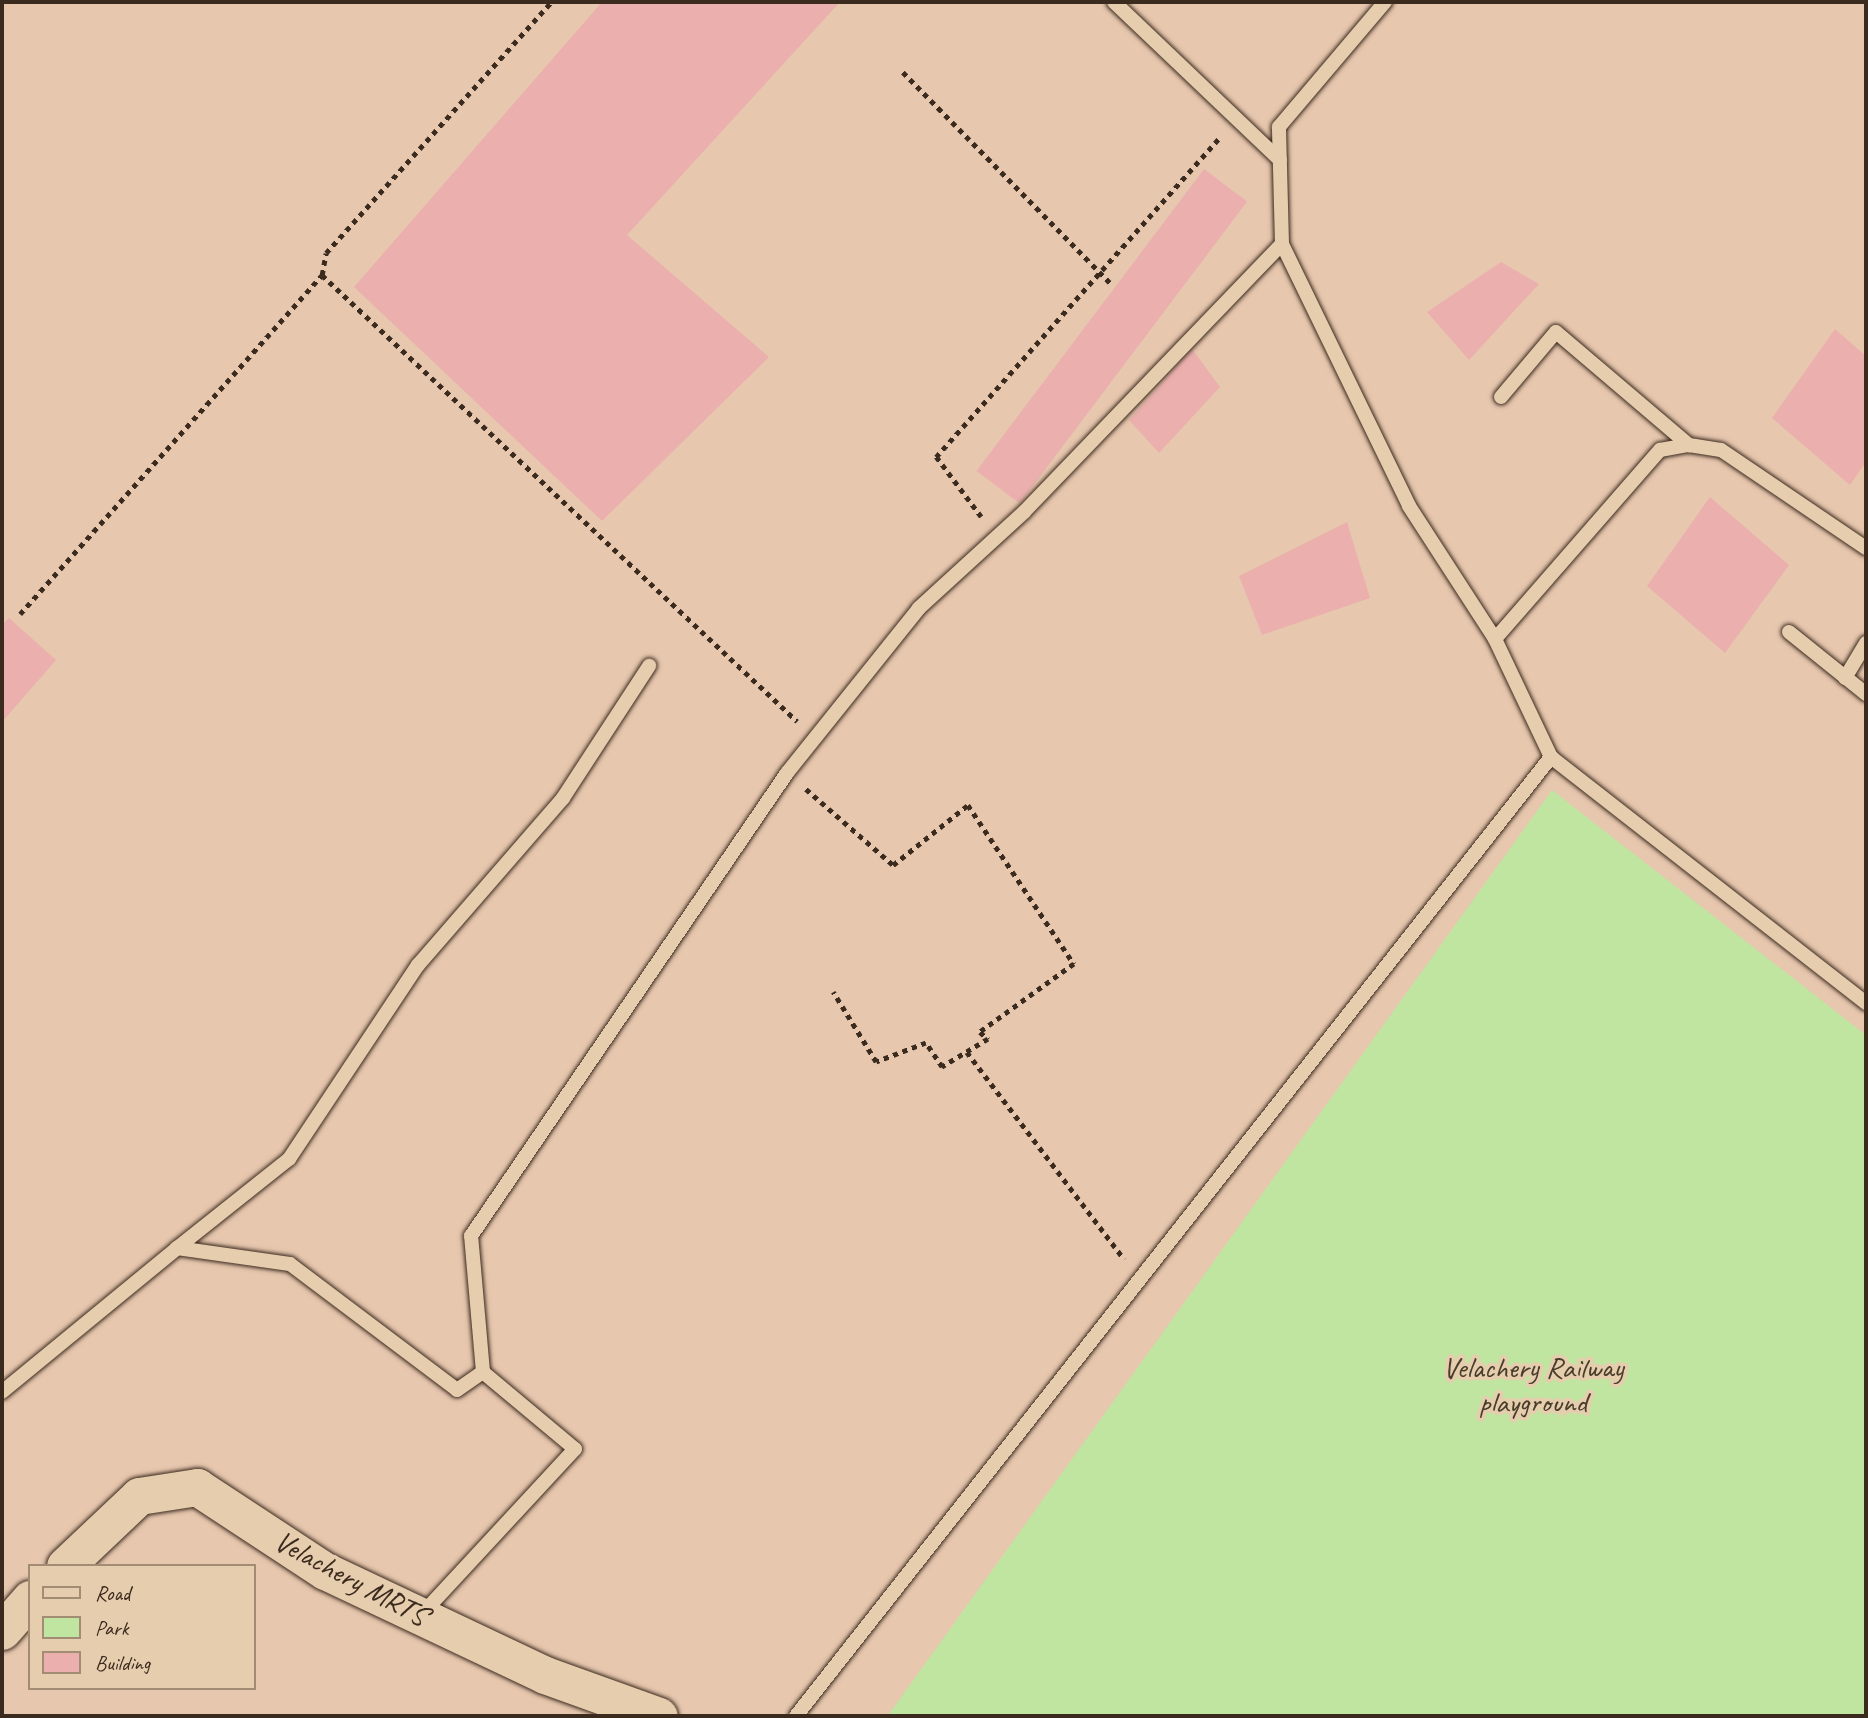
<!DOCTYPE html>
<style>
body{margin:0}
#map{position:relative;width:1868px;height:1718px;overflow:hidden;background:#e7c7ae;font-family:Caveat,sans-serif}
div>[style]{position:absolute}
.green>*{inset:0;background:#bfe5a0}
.building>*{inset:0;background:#ebb0ae;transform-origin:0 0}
.path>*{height:4.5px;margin-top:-2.25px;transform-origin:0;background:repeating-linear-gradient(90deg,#3b2a1e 0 5px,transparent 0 10px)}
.roads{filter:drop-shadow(0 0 2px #3b2a1e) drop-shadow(0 0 2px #3b2a1e)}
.service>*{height:14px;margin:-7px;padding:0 7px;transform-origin:7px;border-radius:7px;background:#e6cdae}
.tertiary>*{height:37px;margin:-18.5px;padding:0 18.5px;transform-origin:18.5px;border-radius:18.5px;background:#e6cdae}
span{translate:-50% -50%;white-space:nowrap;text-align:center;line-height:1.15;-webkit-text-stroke:7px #e6cdae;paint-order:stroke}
.park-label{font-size:30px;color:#483d2b}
.street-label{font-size:30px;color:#3b2a1e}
.frame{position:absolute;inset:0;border:4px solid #3b2a1e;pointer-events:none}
.legend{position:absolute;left:28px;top:1564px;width:228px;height:126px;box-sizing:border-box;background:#e6cdae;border:2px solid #a28c74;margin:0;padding:9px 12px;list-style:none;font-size:21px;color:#3b2a1e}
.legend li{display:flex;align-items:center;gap:14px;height:35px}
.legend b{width:35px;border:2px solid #a28c74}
</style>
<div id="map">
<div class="green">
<div style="clip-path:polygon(1552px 790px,1866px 1035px,1866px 1716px,889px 1714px)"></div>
</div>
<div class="building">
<div style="clip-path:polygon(602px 2px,840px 2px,627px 235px,769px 357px,602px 521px,354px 287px)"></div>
<div style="left:1204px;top:169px;width:54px;height:378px;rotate:37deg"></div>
<div style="clip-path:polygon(1501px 262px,1539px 284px,1469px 360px,1427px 312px)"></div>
<div style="clip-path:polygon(1835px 329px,1866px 356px,1866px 462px,1850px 485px,1772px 418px)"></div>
<div style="clip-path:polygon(1192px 349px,1220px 387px,1159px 453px,1129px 420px)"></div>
<div style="clip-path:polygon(1710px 497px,1789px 565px,1725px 653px,1647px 586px)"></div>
<div style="clip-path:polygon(1347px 522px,1370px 598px,1262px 635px,1239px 576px)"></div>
<div style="clip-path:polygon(9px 618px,56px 660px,2px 722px,2px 625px)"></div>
</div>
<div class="path">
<div style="left:903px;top:72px;width:297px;rotate:45.5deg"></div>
<div style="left:322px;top:275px;width:652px;rotate:43.2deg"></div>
<div style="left:981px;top:517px;width:75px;rotate:-126.9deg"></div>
<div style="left:936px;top:457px;width:428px;rotate:-48.4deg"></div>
<div style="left:20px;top:614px;width:454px;rotate:-48.3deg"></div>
<div style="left:322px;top:275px;width:22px;rotate:-80deg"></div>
<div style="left:326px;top:253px;width:337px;rotate:-48.1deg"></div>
<div style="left:806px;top:789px;width:116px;rotate:41.1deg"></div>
<div style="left:893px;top:865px;width:96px;rotate:-38.7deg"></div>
<div style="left:968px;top:805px;width:191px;rotate:56.3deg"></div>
<div style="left:1074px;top:964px;width:116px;rotate:144.1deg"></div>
<div style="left:980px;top:1032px;width:11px;rotate:41deg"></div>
<div style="left:988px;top:1039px;width:54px;rotate:148.7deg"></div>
<div style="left:942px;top:1067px;width:29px;rotate:-124deg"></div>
<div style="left:926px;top:1043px;width:53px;rotate:159.2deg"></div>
<div style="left:876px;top:1062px;width:82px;rotate:-121.6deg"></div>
<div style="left:967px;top:1052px;width:260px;rotate:52.8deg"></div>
</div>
<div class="roads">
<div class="service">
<div style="left:1114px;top:2px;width:229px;rotate:43.6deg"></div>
<div style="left:1282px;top:244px;width:117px;rotate:-91.5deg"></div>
<div style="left:1279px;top:127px;width:164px;rotate:-49.7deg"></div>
<div style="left:1501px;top:397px;width:85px;rotate:-49.8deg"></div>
<div style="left:1556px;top:332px;width:175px;rotate:40.4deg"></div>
<div style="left:1789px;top:632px;width:99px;rotate:38.8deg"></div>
<div style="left:1495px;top:639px;width:251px;rotate:-48.9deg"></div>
<div style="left:1660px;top:450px;width:29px;rotate:-10deg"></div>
<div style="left:1689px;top:445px;width:32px;rotate:9deg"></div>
<div style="left:1721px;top:450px;width:175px;rotate:34.1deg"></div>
<div style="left:1845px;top:678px;width:41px;rotate:-59deg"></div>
<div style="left:177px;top:1248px;width:143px;rotate:-38.5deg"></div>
<div style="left:289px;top:1159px;width:233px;rotate:-56.4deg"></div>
<div style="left:418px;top:965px;width:221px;rotate:-49deg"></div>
<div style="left:563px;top:798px;width:158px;rotate:-56.9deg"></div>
<div style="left:2px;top:1392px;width:227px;rotate:-39.4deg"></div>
<div style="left:177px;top:1248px;width:114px;rotate:8.1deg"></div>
<div style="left:290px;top:1264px;width:209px;rotate:37deg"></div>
<div style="left:457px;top:1390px;width:32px;rotate:-35deg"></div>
<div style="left:422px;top:1614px;width:225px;rotate:-47.2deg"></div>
<div style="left:575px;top:1449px;width:120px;rotate:-140.1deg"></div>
<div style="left:483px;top:1372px;width:137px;rotate:-95deg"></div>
<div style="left:471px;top:1236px;width:561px;rotate:-55.69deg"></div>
<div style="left:787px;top:773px;width:211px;rotate:-51.3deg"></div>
<div style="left:919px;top:608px;width:142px;rotate:-42.4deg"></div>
<div style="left:1024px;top:512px;width:372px;rotate:-46.1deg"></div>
<div style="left:1282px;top:244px;width:291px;rotate:64.1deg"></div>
<div style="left:1409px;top:506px;width:158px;rotate:57.1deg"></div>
<div style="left:1495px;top:639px;width:131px;rotate:64.6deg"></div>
<div style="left:796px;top:1716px;width:1221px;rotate:-51.79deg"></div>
<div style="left:1551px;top:757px;width:400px;rotate:38deg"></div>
</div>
<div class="tertiary">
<div style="left:65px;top:1566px;width:102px;rotate:-43.4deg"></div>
<div style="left:139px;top:1496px;width:59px;rotate:-8.8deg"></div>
<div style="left:197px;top:1487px;width:153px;rotate:33.3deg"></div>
<div style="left:325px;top:1571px;width:243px;rotate:25.3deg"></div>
<div style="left:545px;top:1675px;width:121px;rotate:19.8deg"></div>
<div style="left:2px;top:1631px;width:43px;rotate:-48.8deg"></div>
</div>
</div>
<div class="park-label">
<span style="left:1533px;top:1384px">Velachery Railway<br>playground</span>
</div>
<div class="street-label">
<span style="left:351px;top:1578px;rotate:28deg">Velachery MRTS</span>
</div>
<div class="frame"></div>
<ul class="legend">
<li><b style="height:9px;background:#e6cdae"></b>Road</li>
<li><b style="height:19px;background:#bfe5a0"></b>Park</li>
<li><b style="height:19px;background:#ebb0ae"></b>Building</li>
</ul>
</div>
